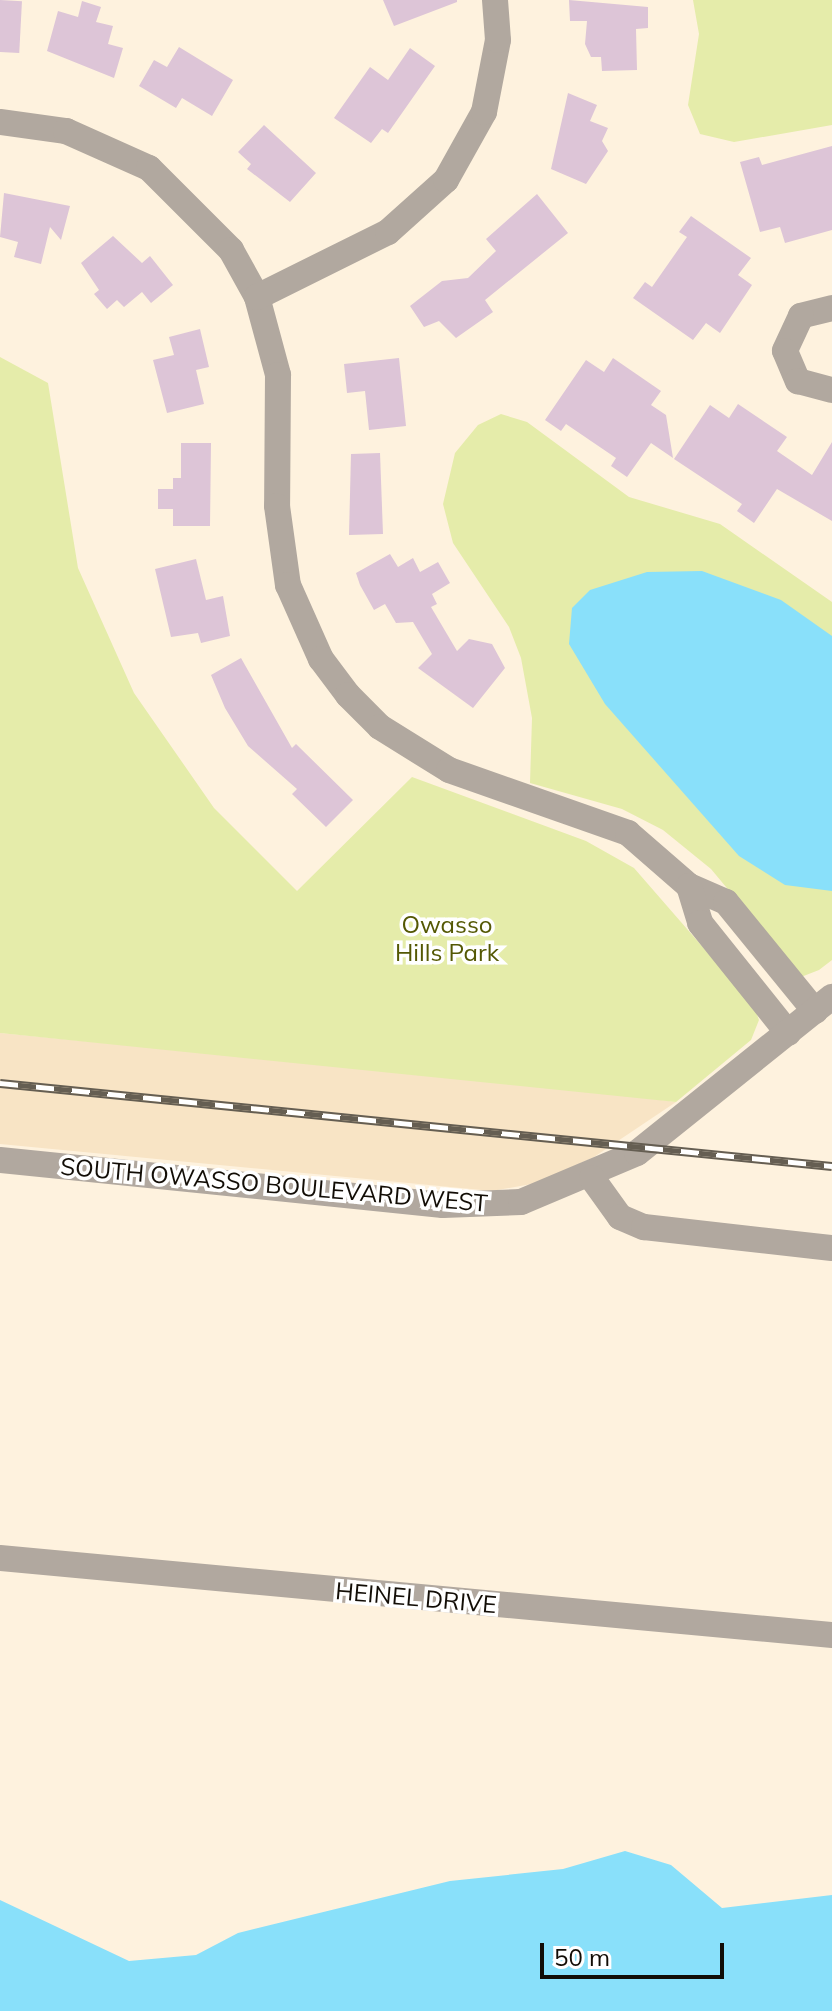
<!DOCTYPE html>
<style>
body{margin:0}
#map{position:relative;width:832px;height:2011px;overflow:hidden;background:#fef2de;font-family:Mulish,sans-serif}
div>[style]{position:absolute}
.built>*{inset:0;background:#f8e4c5}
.green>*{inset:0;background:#e5ecaa}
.water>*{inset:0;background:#89e0fa}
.building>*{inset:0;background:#ddc5d7;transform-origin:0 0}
.minor>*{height:26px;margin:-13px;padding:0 13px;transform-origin:13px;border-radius:13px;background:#b1a89f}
.rail>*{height:9px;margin-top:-4.5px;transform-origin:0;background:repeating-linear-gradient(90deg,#fff 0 18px,#655e52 0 36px);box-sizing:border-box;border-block:2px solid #655e52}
span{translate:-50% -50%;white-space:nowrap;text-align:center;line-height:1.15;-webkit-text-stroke:7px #fff;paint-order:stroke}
.park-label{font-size:24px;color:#545804}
.street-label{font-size:24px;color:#120d06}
.scale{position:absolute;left:540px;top:1943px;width:184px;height:36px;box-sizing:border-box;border:4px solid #120d06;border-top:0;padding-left:10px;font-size:24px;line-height:28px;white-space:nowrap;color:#120d06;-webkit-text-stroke:6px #fff;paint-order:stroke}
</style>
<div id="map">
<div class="built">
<div style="clip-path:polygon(0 1033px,579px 1089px,676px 1102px,594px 1157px,537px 1183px,492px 1191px,0 1144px)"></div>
</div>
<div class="green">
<div style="clip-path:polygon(693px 0,832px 0,832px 125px,734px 142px,700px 134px,688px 105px,699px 34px)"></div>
<div style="clip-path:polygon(0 357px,48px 383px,78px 568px,134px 693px,214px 808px,297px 891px,412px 777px,586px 841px,634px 868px,754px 1006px,759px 1020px,751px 1040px,676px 1102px,0 1033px)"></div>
<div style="clip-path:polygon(501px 414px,527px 422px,629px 497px,720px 524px,832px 602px,832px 960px,819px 970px,801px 977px,711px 869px,663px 830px,622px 809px,530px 783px,532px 718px,521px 658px,509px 627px,453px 543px,443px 504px,455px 453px,478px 425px)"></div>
</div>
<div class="water">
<div style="clip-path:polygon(702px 571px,781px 600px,832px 636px,832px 891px,785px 885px,739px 856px,605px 704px,569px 644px,572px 608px,590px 590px,647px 572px)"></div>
<div style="clip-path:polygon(625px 1851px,671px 1865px,722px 1908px,832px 1895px,832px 2011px,0 2011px,0 1900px,129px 1961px,196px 1955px,238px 1933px,450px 1881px,563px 1869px)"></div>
</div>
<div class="building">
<div style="left:0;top:0;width:22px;height:52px;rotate:3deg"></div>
<div style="clip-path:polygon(383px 0,457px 0,457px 2px,394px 26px)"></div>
<div style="clip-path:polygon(569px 0,648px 7px,648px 28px,636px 29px,637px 70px,602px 71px,601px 57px,591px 57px,585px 44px,587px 21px,570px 21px)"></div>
<div style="clip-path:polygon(82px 1px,101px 7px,96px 22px,113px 26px,108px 44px,123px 48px,114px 78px,47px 51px,58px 11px,78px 17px)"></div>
<div style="clip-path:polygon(179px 47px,233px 80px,212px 116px,182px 98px,176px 108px,139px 86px,154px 60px,167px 67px)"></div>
<div style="clip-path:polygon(410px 48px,435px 66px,388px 133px,382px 129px,371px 143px,334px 118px,370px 67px,388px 80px)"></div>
<div style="clip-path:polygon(568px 93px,597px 105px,590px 121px,608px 128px,602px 141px,608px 151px,586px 184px,551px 169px)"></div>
<div style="clip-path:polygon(264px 125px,316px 173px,290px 202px,247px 169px,251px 164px,238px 152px)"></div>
<div style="clip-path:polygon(832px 146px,832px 230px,785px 243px,780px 227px,760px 232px,740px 162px,759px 157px,762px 165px)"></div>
<div style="clip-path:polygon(4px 193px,70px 206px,61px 240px,50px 227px,41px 264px,14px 257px,18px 242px,0 237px)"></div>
<div style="clip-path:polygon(537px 194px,568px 233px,485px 300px,493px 312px,456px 338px,439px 321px,424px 327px,410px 306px,442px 281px,468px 278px,496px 251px,486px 239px)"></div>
<div style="clip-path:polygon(691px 216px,751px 258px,738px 275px,752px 285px,720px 333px,706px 323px,693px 340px,633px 298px,645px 282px,652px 287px,687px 237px,679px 232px)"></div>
<div style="clip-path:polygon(113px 236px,142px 263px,150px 256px,173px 285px,151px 303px,142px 292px,124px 307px,117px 300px,107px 309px,94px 294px,99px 290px,81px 263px)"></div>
<div style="clip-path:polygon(200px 329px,209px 367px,196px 370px,204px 404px,167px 413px,153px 360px,174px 355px,169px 337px)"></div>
<div style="clip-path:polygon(399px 358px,406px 426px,369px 430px,365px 391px,347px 393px,344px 364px)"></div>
<div style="clip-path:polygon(613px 358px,661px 391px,651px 405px,666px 415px,673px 458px,651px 443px,627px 477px,611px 466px,616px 458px,566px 424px,561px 431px,545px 420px,586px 360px,604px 372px)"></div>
<div style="clip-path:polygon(738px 404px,787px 437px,777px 451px,812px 475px,832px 442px,832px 521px,777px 489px,754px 523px,737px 511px,742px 504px,674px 459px,710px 405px,729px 418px)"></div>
<div style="clip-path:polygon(181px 443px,211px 443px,210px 526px,173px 526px,173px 509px,158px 509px,158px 489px,173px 489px,173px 478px,181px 478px)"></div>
<div style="clip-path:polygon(380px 453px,383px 534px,349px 535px,351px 454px)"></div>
<div style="clip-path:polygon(390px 554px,398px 567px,413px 558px,420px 572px,438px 562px,450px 583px,432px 594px,437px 604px,431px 607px,457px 651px,469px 639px,492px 644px,505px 668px,473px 708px,418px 668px,432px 654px,413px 622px,396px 623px,385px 604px,374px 610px,360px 585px,356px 573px)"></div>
<div style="clip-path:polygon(196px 559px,206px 600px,223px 596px,230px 636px,201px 643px,198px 633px,171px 637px,155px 569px)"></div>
<div style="clip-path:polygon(241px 658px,292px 748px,296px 744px,353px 800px,326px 827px,292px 794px,297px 789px,248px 746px,225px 708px,211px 675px)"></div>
</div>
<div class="minor">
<div style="left:0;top:122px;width:67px;rotate:7.8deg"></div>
<div style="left:66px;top:131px;width:91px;rotate:24deg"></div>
<div style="left:149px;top:168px;width:116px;rotate:45deg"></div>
<div style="left:231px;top:250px;width:54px;rotate:61deg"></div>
<div style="left:257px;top:297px;width:81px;rotate:74.9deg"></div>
<div style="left:278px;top:375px;width:131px;rotate:90.4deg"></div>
<div style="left:277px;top:506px;width:80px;rotate:82.1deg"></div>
<div style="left:288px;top:585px;width:81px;rotate:66deg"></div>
<div style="left:321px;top:659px;width:45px;rotate:53.1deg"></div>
<div style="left:348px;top:695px;width:45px;rotate:45deg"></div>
<div style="left:380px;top:727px;width:81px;rotate:31.9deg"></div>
<div style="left:449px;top:770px;width:190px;rotate:19.4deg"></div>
<div style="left:628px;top:833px;width:81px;rotate:41deg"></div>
<div style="left:689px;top:886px;width:40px;rotate:23.4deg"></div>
<div style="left:726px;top:902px;width:141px;rotate:50.8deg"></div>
<div style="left:257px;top:297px;width:146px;rotate:-26.4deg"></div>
<div style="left:388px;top:232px;width:78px;rotate:-41.9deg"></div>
<div style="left:446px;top:180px;width:78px;rotate:-60.8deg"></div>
<div style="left:484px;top:112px;width:73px;rotate:-79deg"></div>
<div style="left:498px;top:40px;width:40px;rotate:-94.3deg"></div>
<div style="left:832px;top:308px;width:32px;rotate:166deg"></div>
<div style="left:801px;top:316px;width:38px;rotate:115deg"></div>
<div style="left:785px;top:351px;width:33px;rotate:67deg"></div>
<div style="left:798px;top:381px;width:35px;rotate:15deg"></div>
<div style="left:689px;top:886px;width:39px;rotate:73deg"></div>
<div style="left:700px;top:923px;width:141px;rotate:51.3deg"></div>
<div style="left:0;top:1160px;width:445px;rotate:5.8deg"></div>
<div style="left:443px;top:1205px;width:78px;rotate:-2.2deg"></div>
<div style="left:521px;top:1202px;width:126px;rotate:-22.9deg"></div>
<div style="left:637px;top:1153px;width:250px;rotate:-38.7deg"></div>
<div style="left:592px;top:1178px;width:48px;rotate:54.3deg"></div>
<div style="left:620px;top:1217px;width:26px;rotate:23deg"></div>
<div style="left:644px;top:1227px;width:189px;rotate:6.4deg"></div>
<div style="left:0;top:1558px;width:836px;rotate:5.29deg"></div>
</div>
<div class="rail">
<div style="left:0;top:1083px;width:836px;rotate:5.7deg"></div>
</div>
<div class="park-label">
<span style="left:447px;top:939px">Owasso<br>Hills Park</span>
</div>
<div class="street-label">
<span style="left:274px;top:1185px;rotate:5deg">SOUTH OWASSO BOULEVARD WEST</span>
<span style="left:416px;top:1598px;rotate:5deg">HEINEL DRIVE</span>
</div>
<div class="scale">50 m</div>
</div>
